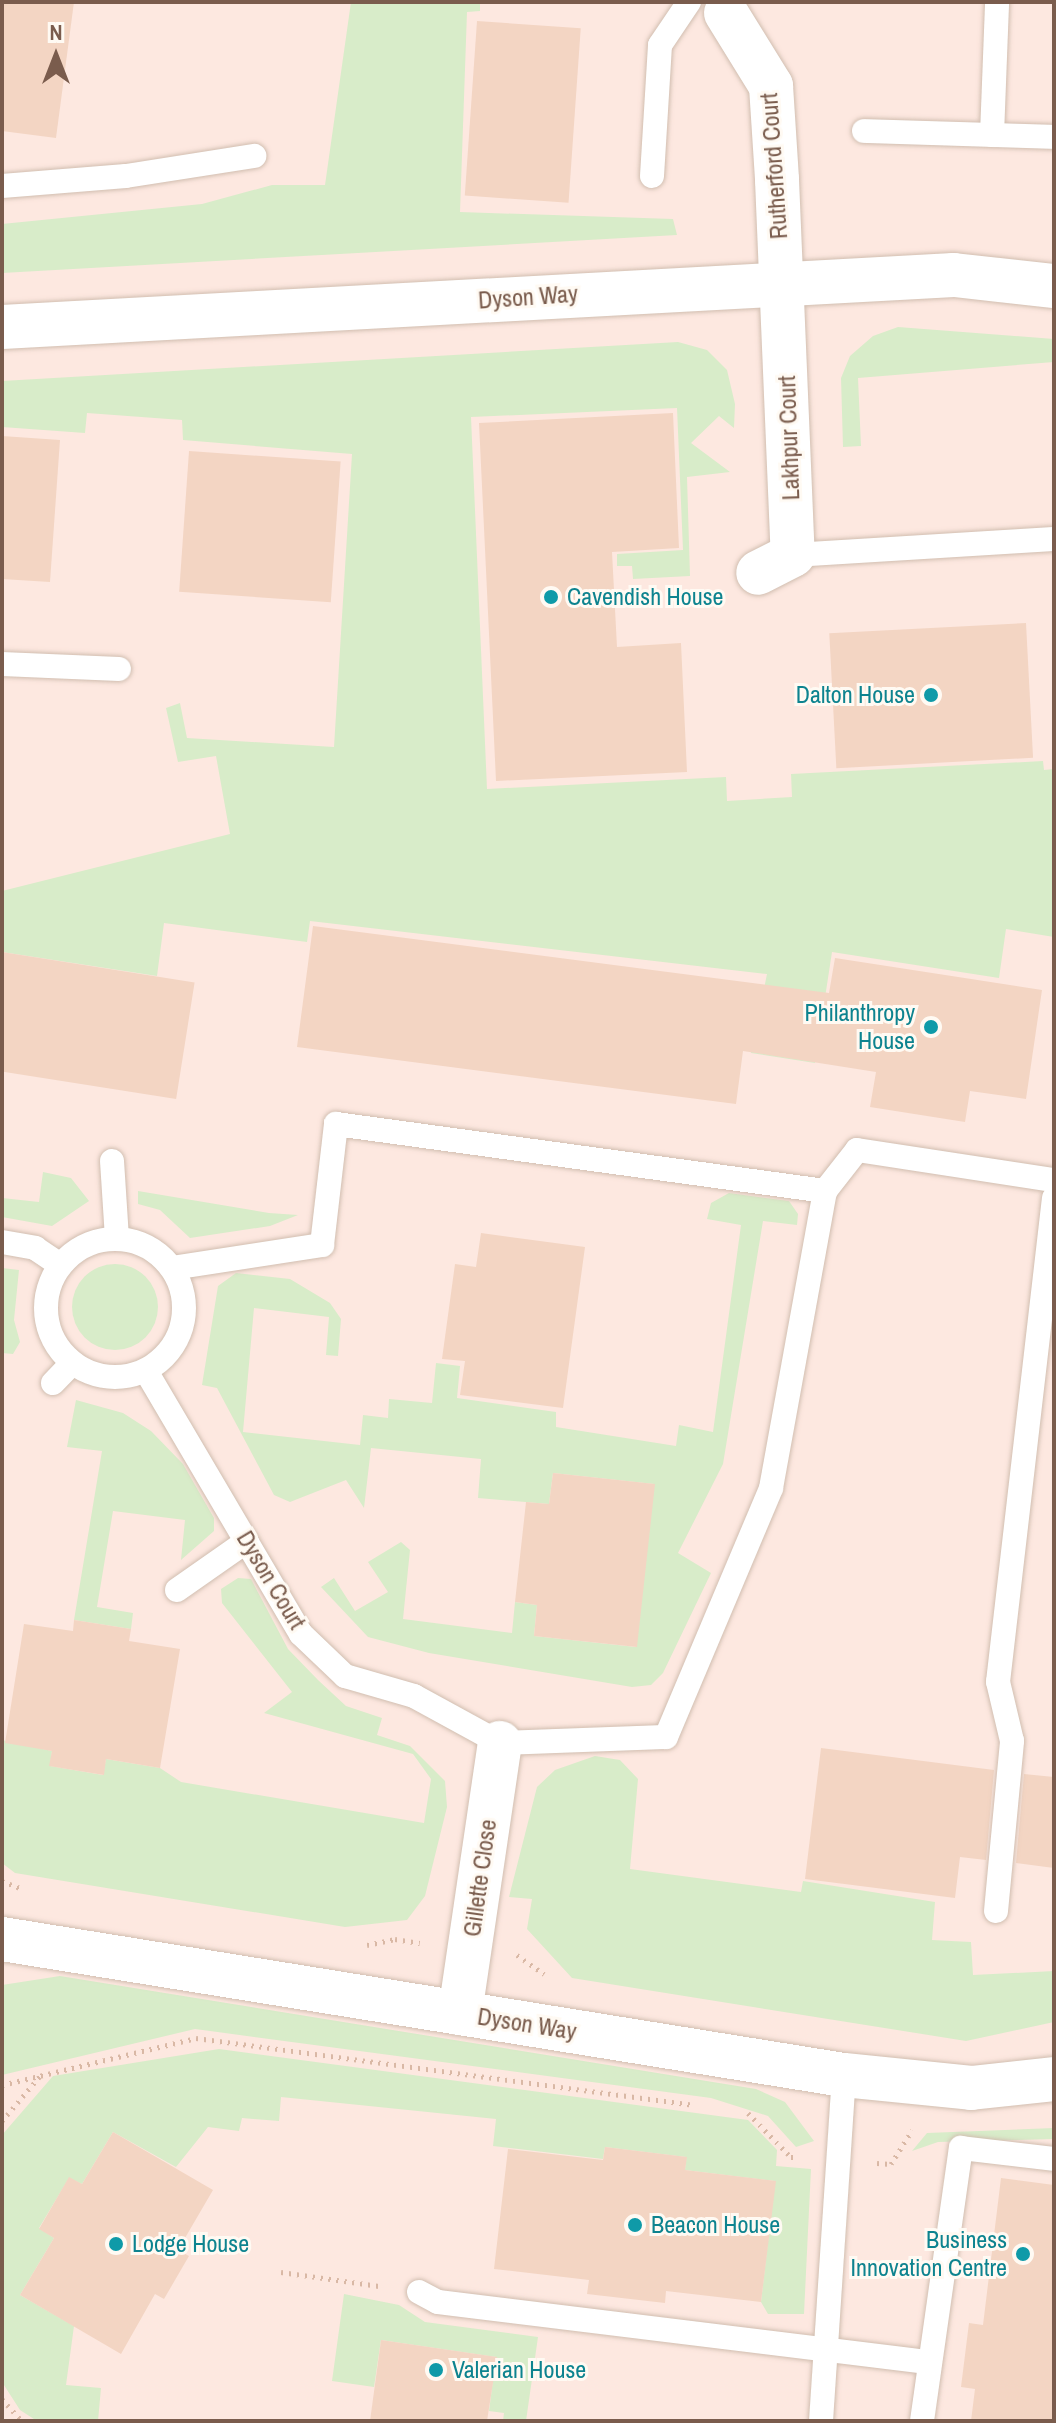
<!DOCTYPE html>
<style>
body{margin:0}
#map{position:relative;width:1056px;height:2423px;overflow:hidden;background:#fdf6ec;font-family:"Archivo Narrow",sans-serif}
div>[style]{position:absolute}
.commercial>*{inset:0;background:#fde8e0;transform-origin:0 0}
.green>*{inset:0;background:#d8ecc9}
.round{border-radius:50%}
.building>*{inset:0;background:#f3d5c3;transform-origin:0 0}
.path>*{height:5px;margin-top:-2.5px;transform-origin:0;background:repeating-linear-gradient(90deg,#d9b8a5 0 2px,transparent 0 8px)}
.roads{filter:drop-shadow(0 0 2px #d1beb0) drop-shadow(0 0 2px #d1beb0)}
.lane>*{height:24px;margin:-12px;padding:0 12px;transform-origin:12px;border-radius:12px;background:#fff}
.lane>.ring{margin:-12px;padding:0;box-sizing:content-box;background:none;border:24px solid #fff;border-radius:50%}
.street>*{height:44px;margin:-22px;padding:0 22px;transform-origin:22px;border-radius:22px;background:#fff}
.secondary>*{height:44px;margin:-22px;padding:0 22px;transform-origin:22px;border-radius:22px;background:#fff}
.dots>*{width:22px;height:22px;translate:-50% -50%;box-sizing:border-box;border:4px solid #fffaf3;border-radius:50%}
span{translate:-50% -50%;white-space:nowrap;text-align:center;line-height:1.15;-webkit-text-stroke:6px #fffaf3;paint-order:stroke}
.street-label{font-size:24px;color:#7a5c4d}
.culture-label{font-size:24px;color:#0d838f}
.left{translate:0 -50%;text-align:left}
.right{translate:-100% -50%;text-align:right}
.frame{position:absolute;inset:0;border:4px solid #7a5c4d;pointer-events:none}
.north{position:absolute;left:16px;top:16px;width:80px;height:80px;-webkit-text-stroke:6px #fffaf3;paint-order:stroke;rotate:0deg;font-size:22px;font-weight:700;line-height:32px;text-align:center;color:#7a5c4d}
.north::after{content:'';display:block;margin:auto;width:28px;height:36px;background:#7a5c4d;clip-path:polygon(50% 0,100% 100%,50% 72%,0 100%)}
</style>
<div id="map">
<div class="commercial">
<div style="left:2px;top:2px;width:1052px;height:2419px"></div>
</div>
<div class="green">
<div style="clip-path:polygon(351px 2px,480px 2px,480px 11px,467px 12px,460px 212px,673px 219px,677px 235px,2px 273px,2px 224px,202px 204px,272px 185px,325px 185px)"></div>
<div style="clip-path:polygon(898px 327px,1054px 339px,1054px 362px,858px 378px,861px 446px,843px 447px,841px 378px,850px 356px,873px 336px)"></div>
<div style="clip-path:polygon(678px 342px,707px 350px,727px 370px,735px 404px,734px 428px,719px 416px,691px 443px,730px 472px,687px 477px,690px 576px,633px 579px,632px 566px,617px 566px,617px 554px,683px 550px,677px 408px,471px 417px,487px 789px,726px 777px,727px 801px,792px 797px,791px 774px,1043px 761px,1044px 770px,1054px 769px,1054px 937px,1006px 929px,999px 978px,832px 952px,815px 1063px,751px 1053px,767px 974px,310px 921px,307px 942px,164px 923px,157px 976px,2px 952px,2px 891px,230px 834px,216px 756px,178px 762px,166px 708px,180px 703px,187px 738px,334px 747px,352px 454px,183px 440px,182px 420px,87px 413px,85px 433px,2px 427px,2px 381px)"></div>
<div style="clip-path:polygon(43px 1172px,71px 1178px,89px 1201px,52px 1226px,2px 1217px,2px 1198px,39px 1202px)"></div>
<div style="clip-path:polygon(138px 1191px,269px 1213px,298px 1215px,270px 1226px,190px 1238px,160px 1210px,138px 1204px)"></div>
<div style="clip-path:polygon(729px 1193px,789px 1201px,798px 1214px,797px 1225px,763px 1221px,723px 1464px,678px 1553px,711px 1573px,663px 1673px,651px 1685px,632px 1687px,429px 1653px,368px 1637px,321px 1587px,334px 1578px,355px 1611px,388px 1592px,368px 1562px,401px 1542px,410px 1550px,403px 1619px,512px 1633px,515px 1602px,537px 1605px,534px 1636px,636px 1647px,654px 1484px,553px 1473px,549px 1504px,478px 1498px,481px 1459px,371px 1448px,364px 1508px,346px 1480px,290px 1502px,274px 1495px,217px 1388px,202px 1385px,218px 1286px,236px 1273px,290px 1279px,330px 1303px,341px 1319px,338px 1356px,326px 1355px,329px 1317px,254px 1308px,243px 1432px,360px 1445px,363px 1415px,388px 1418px,389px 1399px,432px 1403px,436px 1363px,460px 1366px,457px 1398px,556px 1412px,556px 1427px,676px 1446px,679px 1425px,713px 1432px,741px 1225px,707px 1219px,711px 1203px)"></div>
<div class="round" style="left:72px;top:1264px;width:86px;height:86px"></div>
<div style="clip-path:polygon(2px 1268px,19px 1270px,14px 1320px,20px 1342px,13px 1354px,2px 1353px)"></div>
<div style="clip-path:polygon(76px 1400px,123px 1413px,151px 1431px,183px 1464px,214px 1518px,214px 1531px,181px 1560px,185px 1520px,113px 1511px,97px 1607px,133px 1613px,131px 1629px,74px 1620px,102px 1451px,67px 1447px)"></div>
<div style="clip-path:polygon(238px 1578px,251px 1579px,288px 1649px,318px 1680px,346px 1706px,382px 1718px,377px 1735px,410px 1746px,445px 1781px,447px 1807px,425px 1896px,407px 1920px,345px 1927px,15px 1873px,2px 1863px,2px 1740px,52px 1751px,50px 1766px,103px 1775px,106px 1759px,160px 1768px,181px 1782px,424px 1823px,431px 1779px,413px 1754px,264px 1713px,292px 1692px,222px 1603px,221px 1589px)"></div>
<div style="clip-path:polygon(595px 1756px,620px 1760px,638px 1779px,630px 1869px,801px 1892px,803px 1881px,935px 1902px,932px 1940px,971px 1942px,973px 1975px,1054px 1971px,1054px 2022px,966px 2041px,572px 1978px,527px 1929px,532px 1899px,509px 1897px,537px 1787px,555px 1770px)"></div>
<div style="clip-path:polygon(60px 1976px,756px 2089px,785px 2102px,814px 2141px,796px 2147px,768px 2116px,711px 2098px,195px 2029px,2px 2075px,2px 1985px)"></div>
<div style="clip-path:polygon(219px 2049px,748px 2120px,777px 2150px,776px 2166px,811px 2169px,804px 2314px,768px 2314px,761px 2302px,775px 2181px,685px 2170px,686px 2157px,605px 2147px,603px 2159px,493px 2146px,496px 2119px,281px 2097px,279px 2121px,242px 2118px,239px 2131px,208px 2127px,176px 2167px,113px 2132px,82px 2184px,69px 2178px,39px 2228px,54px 2238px,20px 2295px,74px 2326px,66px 2385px,101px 2388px,98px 2421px,37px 2421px,20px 2410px,2px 2382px,2px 2135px,53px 2076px)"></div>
<div style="clip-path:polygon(1054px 2128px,1054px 2139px,938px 2142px,912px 2151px,927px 2133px)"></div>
<div style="clip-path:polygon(344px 2294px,399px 2305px,425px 2322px,538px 2337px,526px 2421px,503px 2421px,504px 2413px,489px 2411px,496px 2357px,381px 2340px,374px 2387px,332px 2381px)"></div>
</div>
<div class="building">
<div style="clip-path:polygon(2px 2px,74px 2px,56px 138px,2px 131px)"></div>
<div style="left:477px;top:21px;width:104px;height:175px;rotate:4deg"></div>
<div style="clip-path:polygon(673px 413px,679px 548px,612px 552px,617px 647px,681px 643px,687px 772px,496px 781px,479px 423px)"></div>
<div style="clip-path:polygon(2px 436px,60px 440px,50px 582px,2px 579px)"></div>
<div style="left:189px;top:451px;width:152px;height:141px;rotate:4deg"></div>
<div style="left:1026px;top:623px;width:135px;height:197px;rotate:87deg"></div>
<div style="clip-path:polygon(313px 926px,829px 993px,835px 958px,1042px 990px,1026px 1099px,970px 1091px,965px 1122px,870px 1107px,876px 1072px,743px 1051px,736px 1104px,297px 1047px)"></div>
<div style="left:2px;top:952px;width:195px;height:118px;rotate:9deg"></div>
<div style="clip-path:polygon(481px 1233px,585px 1247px,563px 1408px,460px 1395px,465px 1361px,442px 1359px,455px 1264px,476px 1267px)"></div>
<div style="clip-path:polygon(553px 1473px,655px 1484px,637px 1647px,534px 1636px,537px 1605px,515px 1602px,526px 1502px,549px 1504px)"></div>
<div style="clip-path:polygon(74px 1620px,131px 1629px,129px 1641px,180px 1649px,160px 1768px,106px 1759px,104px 1775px,49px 1766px,52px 1751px,5px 1743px,24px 1624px,73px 1631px)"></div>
<div style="clip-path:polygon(821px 1748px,994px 1770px,986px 1860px,960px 1857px,955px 1898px,805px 1879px)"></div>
<div style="clip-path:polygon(1024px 1774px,1054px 1777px,1054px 1868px,1016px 1863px)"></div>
<div style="clip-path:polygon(113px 2132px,213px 2190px,178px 2250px,189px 2256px,164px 2299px,155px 2294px,121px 2354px,20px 2295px,54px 2238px,39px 2229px,69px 2177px,82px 2184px)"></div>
<div style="clip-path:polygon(605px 2147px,687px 2157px,685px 2170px,776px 2181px,761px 2302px,666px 2291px,665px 2303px,587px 2294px,589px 2280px,494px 2269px,508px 2149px,603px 2160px)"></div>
<div style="clip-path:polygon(1001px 2178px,1054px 2185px,1054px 2421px,971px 2421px,975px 2389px,961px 2387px,969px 2323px,983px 2325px)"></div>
<div style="clip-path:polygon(381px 2340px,497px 2357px,487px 2421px,370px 2421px)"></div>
</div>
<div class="path">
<div style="left:2px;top:1881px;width:19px;rotate:21deg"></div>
<div style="left:367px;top:1945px;width:29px;rotate:-12deg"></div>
<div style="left:395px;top:1939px;width:25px;rotate:9deg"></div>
<div style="left:517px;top:1955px;width:33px;rotate:35deg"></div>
<div style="left:2px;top:2085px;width:200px;rotate:-13.6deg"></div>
<div style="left:196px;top:2038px;width:503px;rotate:7.65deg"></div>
<div style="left:748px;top:2113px;width:62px;rotate:45.7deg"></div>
<div style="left:791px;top:2157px;width:8px"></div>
<div style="left:2px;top:2121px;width:59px;rotate:-49.8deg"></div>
<div style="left:877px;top:2163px;width:14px;rotate:4deg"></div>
<div style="left:891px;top:2164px;width:40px;rotate:-58deg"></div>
<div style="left:281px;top:2272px;width:99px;rotate:8.1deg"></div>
<div style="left:2px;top:2399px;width:30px;rotate:48deg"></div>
</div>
<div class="roads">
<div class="lane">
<div style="left:864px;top:131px;width:190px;rotate:1.8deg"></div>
<div style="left:992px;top:135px;width:133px;rotate:-87.8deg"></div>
<div style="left:652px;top:176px;width:131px;rotate:-86.5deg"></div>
<div style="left:660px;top:45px;width:52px;rotate:-56deg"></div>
<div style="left:2px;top:186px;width:124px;rotate:-4.6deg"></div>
<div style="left:126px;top:176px;width:130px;rotate:-8.9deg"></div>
<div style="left:793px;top:555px;width:261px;rotate:-3.5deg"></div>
<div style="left:2px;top:664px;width:117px;rotate:2.4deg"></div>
<div style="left:112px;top:1161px;width:78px;rotate:86.3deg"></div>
<div class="ring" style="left:46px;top:1239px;width:114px;height:114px"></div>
<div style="left:2px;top:1242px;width:34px;rotate:10deg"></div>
<div style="left:35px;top:1248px;width:30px;rotate:34deg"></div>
<div style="left:172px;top:1268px;width:152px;rotate:-8.7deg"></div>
<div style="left:322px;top:1245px;width:122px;rotate:-83.4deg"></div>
<div style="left:336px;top:1124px;width:494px;rotate:7.8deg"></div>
<div style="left:146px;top:1371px;width:305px;rotate:59.5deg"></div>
<div style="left:301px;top:1634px;width:61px;rotate:43.7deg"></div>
<div style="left:345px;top:1676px;width:72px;rotate:16.2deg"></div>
<div style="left:414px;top:1696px;width:98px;rotate:28.7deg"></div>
<div style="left:500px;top:1743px;width:166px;rotate:-2.1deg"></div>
<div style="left:666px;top:1737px;width:270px;rotate:-67.1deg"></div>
<div style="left:771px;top:1488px;width:302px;rotate:-79.7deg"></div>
<div style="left:825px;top:1191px;width:52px;rotate:-52deg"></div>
<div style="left:857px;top:1150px;width:199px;rotate:8.7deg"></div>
<div style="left:53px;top:1383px;width:28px;rotate:-46deg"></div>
<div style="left:177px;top:1590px;width:85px;rotate:-35deg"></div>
<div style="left:996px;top:1911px;width:171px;rotate:-84.6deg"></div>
<div style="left:1012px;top:1741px;width:61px;rotate:-103.3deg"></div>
<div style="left:998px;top:1682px;width:487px;rotate:-83.4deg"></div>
<div style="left:419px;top:2292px;width:21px;rotate:28deg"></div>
<div style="left:438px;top:2302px;width:495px;rotate:7deg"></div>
<div style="left:821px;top:2421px;width:347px;rotate:-86.2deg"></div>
<div style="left:922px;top:2421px;width:276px;rotate:-81.9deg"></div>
<div style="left:961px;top:2148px;width:94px;rotate:6.7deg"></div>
</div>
<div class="street">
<div style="left:726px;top:13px;width:86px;rotate:58.3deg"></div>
<div style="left:771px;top:86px;width:94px;rotate:86.3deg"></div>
<div style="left:777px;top:180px;width:375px;rotate:87.6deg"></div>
<div style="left:793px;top:555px;width:39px;rotate:153deg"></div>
<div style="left:460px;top:2013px;width:273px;rotate:-81.6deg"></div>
</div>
<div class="secondary">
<div style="left:2px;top:327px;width:953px;rotate:-3.13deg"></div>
<div style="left:954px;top:275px;width:101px;rotate:6.3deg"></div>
<div style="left:2px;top:1939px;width:853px;rotate:9.18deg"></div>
<div style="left:844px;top:2075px;width:128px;rotate:5.8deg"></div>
<div style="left:971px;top:2088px;width:83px;rotate:-6.2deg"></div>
</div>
</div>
<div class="dots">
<div style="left:551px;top:597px;background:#0f9aa8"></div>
<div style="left:931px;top:695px;background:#0f9aa8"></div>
<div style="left:931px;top:1027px;background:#0f9aa8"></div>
<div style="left:635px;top:2225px;background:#0f9aa8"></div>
<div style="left:116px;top:2244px;background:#0f9aa8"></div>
<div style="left:1023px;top:2254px;background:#0f9aa8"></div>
<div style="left:436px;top:2370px;background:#0f9aa8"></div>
</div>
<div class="street-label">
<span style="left:774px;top:166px;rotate:-94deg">Rutherford Court</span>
<span style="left:528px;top:297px;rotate:-4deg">Dyson Way</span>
<span style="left:789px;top:438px;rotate:-92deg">Lakhpur Court</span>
<span style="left:271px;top:1580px;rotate:59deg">Dyson Court</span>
<span style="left:480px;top:1878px;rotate:-82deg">Gillette Close</span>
<span style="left:527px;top:2024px;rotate:9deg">Dyson Way</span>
</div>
<div class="culture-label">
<span class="left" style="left:567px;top:597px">Cavendish House</span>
<span class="right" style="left:915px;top:695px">Dalton House</span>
<span class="right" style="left:915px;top:1027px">Philanthropy<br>House</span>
<span class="left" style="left:651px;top:2225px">Beacon House</span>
<span class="right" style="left:1007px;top:2254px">Business<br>Innovation Centre</span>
<span class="left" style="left:132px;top:2244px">Lodge House</span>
<span class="left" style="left:452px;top:2370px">Valerian House</span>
</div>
<div class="frame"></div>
<div class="north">N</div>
</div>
